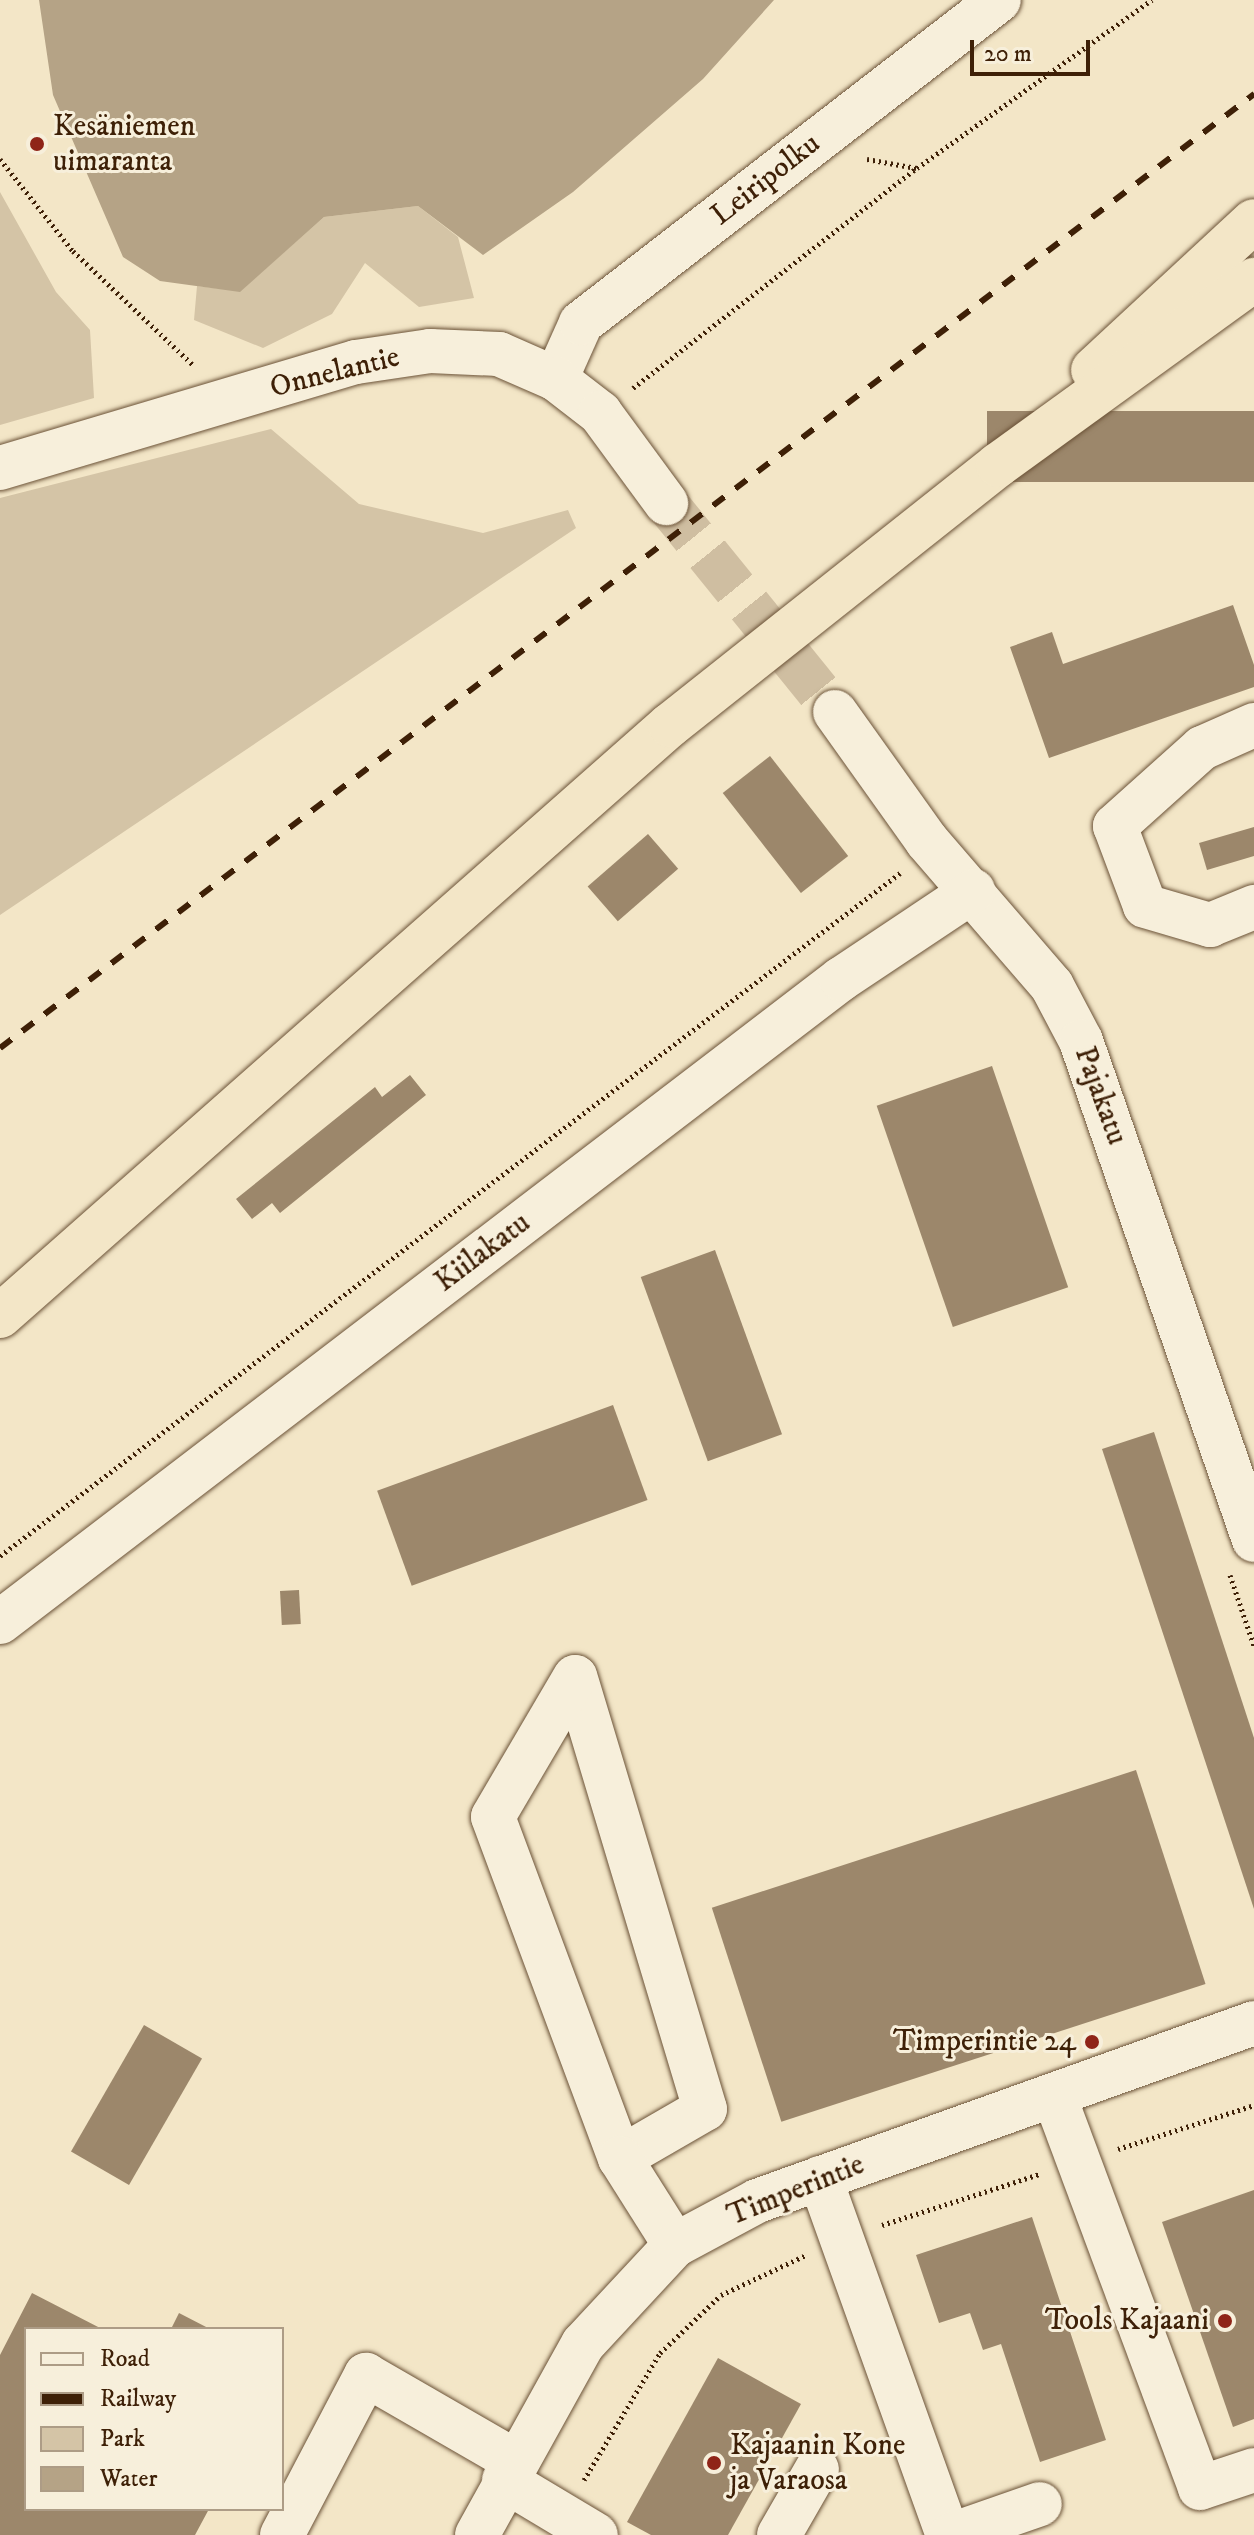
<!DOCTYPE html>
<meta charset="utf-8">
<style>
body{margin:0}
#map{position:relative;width:1254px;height:2535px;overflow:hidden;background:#f3e6c7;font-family:"IM FELL DW Pica",serif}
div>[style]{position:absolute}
.green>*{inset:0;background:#d4c4a6}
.water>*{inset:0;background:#b5a386}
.building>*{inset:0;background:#9c876b;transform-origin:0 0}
.minor-tunnel>*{height:44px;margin-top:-22px;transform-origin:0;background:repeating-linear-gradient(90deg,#cfbea1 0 44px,transparent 0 66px)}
.path>*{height:5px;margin-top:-2.5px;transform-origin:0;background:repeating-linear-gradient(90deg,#3e2007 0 2px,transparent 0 6px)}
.roads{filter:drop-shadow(0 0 2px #6b5237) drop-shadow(0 0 2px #6b5237)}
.minor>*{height:44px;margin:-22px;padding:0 22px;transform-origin:22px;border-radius:22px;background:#f7efdb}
.highway>*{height:44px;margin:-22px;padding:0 22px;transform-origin:22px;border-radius:22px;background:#f3e6c7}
.rail>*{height:6px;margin-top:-3px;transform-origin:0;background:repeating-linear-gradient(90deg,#3e2007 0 14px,transparent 0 28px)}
.dots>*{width:22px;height:22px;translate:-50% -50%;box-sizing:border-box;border:4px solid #f7efdb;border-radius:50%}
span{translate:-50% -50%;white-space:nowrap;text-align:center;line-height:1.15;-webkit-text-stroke:6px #f7efdb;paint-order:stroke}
.poi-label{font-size:30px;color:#3e2007}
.left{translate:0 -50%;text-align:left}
.right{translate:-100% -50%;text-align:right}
.street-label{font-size:30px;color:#3e2007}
.legend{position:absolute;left:24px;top:2327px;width:260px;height:184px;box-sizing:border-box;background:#f7efdb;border:2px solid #ad9c86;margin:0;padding:10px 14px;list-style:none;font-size:24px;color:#3e2007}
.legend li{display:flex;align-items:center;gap:16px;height:40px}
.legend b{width:40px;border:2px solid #ad9c86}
.scale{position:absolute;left:970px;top:40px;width:120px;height:36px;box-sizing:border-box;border:4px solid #3e2007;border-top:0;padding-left:10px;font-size:24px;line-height:28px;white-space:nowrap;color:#3e2007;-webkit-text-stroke:6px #f7efdb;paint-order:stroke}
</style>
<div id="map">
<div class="green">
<div style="clip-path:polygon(0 192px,56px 292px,90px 330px,94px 398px,0 425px)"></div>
<div style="clip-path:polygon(418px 206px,458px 237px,474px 298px,419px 307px,365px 263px,332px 314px,263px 348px,194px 320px,197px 286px,240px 291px,324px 217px)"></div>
<div style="clip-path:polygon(271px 429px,359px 504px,483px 533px,568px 510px,576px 528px,0 915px,0 498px)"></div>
</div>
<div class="water">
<div style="clip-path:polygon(39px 0,774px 0,703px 79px,573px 192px,483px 255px,418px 206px,324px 217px,240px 292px,160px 281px,123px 257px,53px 95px)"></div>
</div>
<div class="building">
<div style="left:1254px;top:411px;width:71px;height:267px;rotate:90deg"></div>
<div style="clip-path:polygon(1233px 605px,1254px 665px,1254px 687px,1049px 758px,1010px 647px,1052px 632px,1063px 664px)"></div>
<div style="left:770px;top:756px;width:127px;height:60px;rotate:52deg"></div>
<div style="clip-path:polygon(1254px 827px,1254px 856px,1207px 870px,1199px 843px)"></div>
<div style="left:648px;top:834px;width:46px;height:80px;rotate:49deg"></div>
<div style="left:992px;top:1066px;width:234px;height:122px;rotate:71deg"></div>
<div style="clip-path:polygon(410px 1075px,426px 1095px,280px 1213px,272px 1203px,252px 1219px,236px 1199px,375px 1087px,382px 1097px)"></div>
<div style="left:715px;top:1250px;width:196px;height:79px;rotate:70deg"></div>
<div style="left:613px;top:1405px;width:101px;height:251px;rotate:70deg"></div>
<div style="clip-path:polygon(1154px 1432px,1254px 1738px,1254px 1909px,1102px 1449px)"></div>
<div style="left:299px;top:1590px;width:34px;height:19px;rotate:87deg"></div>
<div style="left:1136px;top:1770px;width:225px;height:446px;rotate:72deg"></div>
<div style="left:144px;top:2025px;width:67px;height:146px;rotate:30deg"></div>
<div style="clip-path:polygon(1254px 2190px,1254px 2419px,1233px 2427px,1162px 2222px)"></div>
<div style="clip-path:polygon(1032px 2217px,1106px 2440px,1040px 2462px,1001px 2344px,983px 2350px,970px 2313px,939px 2323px,916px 2255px)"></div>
<div style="clip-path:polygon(32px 2293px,102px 2329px,26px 2329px,26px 2509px,209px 2509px,195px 2535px,0 2535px,0 2355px)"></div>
<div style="clip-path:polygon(179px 2313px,210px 2329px,171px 2329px)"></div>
<div style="clip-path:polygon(718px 2358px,801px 2404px,728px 2535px,651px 2535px,627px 2522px)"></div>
</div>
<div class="minor-tunnel">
<div style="left:666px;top:503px;width:269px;rotate:51deg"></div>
</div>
<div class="path">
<div style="left:0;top:159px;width:117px;rotate:51.6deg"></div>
<div style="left:73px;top:251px;width:166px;rotate:43.5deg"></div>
<div style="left:867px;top:159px;width:50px;rotate:10.4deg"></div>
<div style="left:633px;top:388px;width:359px;rotate:-37.8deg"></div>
<div style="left:917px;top:168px;width:289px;rotate:-35.6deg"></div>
<div style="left:0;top:1556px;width:1130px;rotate:-37.19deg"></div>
<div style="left:1230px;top:1575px;width:75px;rotate:71.3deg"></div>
<div style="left:1118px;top:2149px;width:143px;rotate:-17.9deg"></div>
<div style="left:882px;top:2225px;width:166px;rotate:-17.9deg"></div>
<div style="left:584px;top:2480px;width:148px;rotate:-59.1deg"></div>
<div style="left:660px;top:2353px;width:84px;rotate:-43.6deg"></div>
<div style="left:721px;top:2295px;width:94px;rotate:-25.2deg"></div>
</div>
<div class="roads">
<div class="minor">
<div style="left:556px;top:379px;width:61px;rotate:-65.9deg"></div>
<div style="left:581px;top:323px;width:528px;rotate:-37.69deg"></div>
<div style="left:0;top:468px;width:371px;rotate:-16.6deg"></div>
<div style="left:356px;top:362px;width:75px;rotate:-8.5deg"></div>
<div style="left:430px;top:351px;width:69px;rotate:2.5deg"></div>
<div style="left:499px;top:354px;width:62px;rotate:23.7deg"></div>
<div style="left:556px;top:379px;width:56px;rotate:37.7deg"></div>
<div style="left:600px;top:413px;width:112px;rotate:53.7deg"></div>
<div style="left:835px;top:712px;width:158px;rotate:54.5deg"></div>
<div style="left:927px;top:841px;width:191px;rotate:49.2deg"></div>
<div style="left:1052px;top:986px;width:62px;rotate:62.2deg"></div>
<div style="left:1081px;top:1041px;width:528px;rotate:70.88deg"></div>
<div style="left:1254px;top:725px;width:57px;rotate:156.1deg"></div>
<div style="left:1202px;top:748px;width:117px;rotate:138.1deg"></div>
<div style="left:1115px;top:826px;width:85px;rotate:69.4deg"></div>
<div style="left:1145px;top:906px;width:68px;rotate:16.3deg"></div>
<div style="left:1210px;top:925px;width:48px;rotate:-22.2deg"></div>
<div style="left:0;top:1622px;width:1059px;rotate:-37.4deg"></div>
<div style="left:841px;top:979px;width:159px;rotate:-33.7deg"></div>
<div style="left:1054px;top:2095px;width:419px;rotate:69.6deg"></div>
<div style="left:1200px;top:2488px;width:57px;rotate:-18.4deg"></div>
<div style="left:620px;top:2158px;width:98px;rotate:-30deg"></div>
<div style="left:705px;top:2109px;width:451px;rotate:-106.7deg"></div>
<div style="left:575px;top:1677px;width:162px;rotate:120.4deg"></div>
<div style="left:493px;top:1817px;width:364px;rotate:69.6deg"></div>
<div style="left:620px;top:2158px;width:103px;rotate:57.7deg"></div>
<div style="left:820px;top:2178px;width:379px;rotate:70.3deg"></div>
<div style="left:504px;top:2480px;width:107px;rotate:30.9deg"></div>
<div style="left:282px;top:2535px;width:181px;rotate:-62.3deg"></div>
<div style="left:366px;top:2375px;width:172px;rotate:30deg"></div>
<div style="left:477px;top:2535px;width:218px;rotate:-61deg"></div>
<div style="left:583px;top:2344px;width:135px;rotate:-47.1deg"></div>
<div style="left:675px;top:2245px;width:93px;rotate:-28.2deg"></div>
<div style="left:757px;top:2201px;width:528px;rotate:-19.7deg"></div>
<div style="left:779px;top:2535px;width:76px;rotate:-60.1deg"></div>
<div style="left:951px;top:2535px;width:94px;rotate:-19.2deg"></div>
</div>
<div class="highway">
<div style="left:1093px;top:370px;width:219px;rotate:-42.8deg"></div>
<div style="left:0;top:1316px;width:893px;rotate:-41.42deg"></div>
<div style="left:670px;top:725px;width:419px;rotate:-38.4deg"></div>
<div style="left:998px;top:465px;width:316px;rotate:-35.9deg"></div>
</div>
</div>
<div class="rail">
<div style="left:0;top:1048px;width:1576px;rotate:-37.26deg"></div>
</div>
<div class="dots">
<div style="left:37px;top:144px;background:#8f2418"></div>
<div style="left:1092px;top:2042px;background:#8f2418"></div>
<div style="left:1225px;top:2321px;background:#8f2418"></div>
<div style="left:714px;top:2463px;background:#8f2418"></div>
</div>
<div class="poi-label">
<span class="left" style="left:53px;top:144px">Kesäniemen<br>uimaranta</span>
<span class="right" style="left:1076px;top:2042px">Timperintie 24</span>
<span class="right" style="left:1209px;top:2321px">Tools Kajaani</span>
<span class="left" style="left:730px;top:2463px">Kajaanin Kone<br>ja Varaosa</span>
</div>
<div class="street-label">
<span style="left:766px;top:180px;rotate:-38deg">Leiripolku</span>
<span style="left:335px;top:373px;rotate:-14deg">Onnelantie</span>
<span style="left:1100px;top:1096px;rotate:70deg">Pajakatu</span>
<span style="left:483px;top:1253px;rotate:-37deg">Kiilakatu</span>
<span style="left:796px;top:2191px;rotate:-22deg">Timperintie</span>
</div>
<ul class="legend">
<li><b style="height:10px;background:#f7efdb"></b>Road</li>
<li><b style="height:10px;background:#3e2007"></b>Railway</li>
<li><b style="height:22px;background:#d4c4a6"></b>Park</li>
<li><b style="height:22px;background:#b5a386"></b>Water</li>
</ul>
<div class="scale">20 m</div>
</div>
